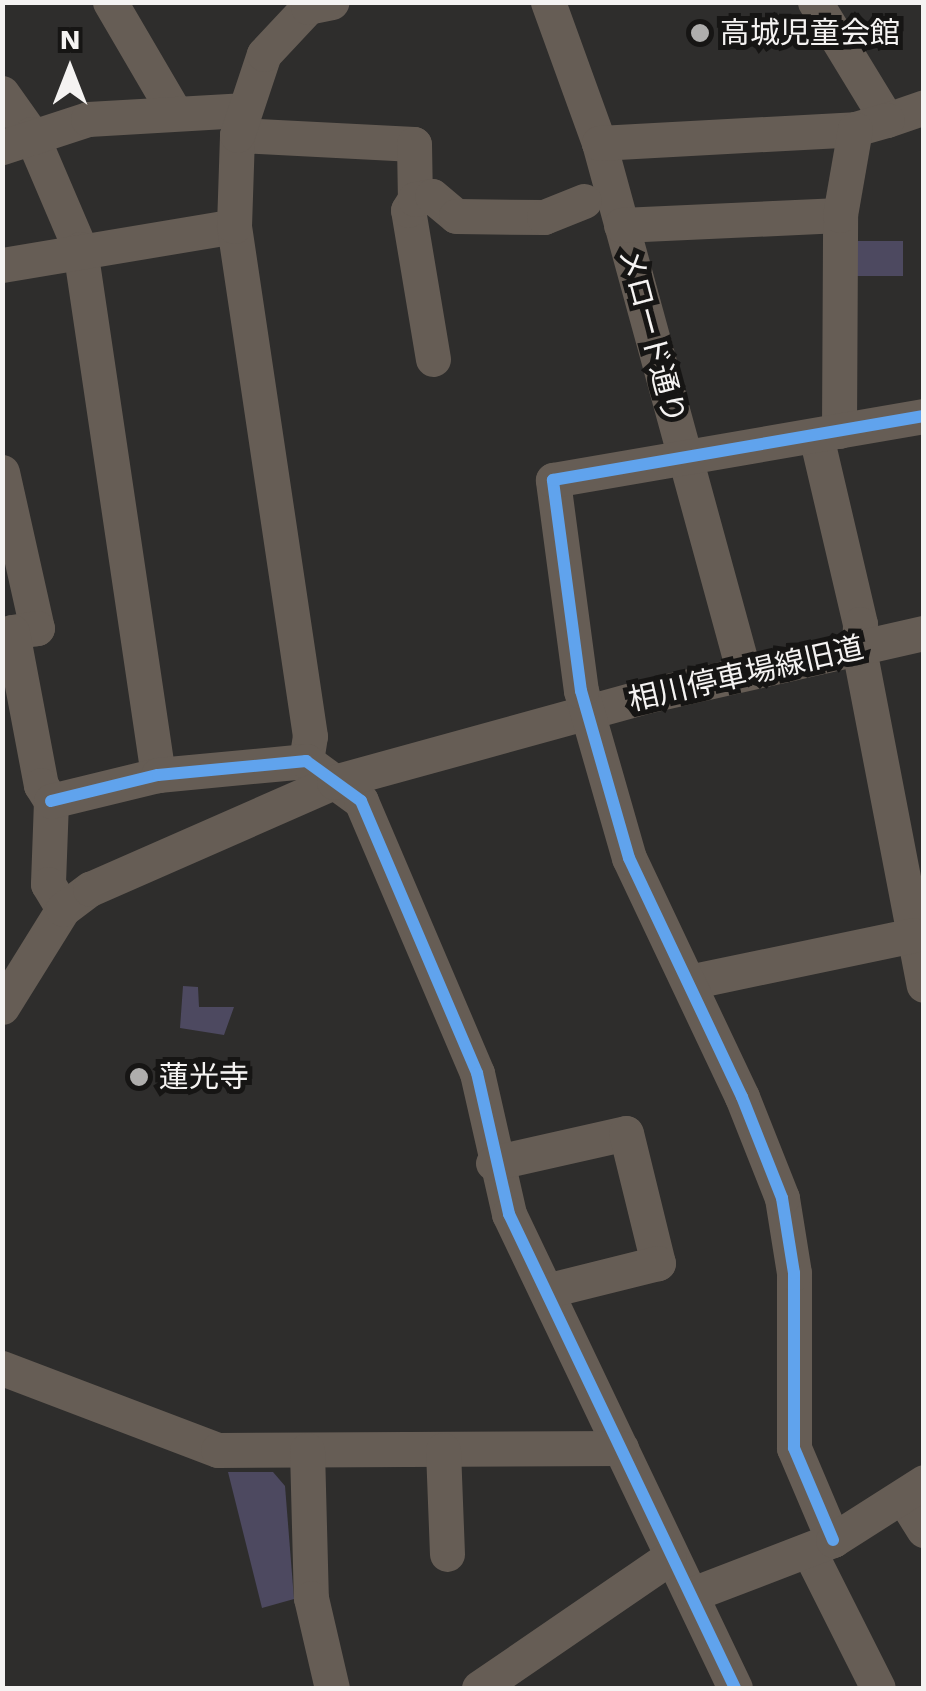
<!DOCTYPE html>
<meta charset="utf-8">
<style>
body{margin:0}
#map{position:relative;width:926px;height:1691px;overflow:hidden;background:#2e2d2c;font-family:"Work Sans","Noto Sans JP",sans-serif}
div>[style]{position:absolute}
.green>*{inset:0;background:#4d4960;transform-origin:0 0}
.minor>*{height:35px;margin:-17.5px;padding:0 17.5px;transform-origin:17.5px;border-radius:17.5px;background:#665d55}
.cycleway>*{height:12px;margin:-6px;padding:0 6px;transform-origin:6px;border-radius:6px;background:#60a3ed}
.dots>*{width:28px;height:28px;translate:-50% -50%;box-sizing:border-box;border:5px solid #161514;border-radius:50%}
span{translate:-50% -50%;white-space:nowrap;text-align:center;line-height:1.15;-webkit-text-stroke:10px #161514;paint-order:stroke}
.poi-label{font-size:30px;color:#f5f3f2}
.left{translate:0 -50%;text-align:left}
.street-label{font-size:30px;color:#f5f3f2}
.frame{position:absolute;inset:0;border:5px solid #f5f3f2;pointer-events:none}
.north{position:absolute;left:20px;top:20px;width:100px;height:100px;-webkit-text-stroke:8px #161514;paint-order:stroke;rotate:0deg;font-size:28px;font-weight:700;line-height:40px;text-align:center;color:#f5f3f2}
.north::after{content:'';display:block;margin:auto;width:35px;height:45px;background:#f5f3f2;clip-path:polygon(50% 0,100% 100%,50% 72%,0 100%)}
</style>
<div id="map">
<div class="green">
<div style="left:852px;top:241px;width:51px;height:35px"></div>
<div style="clip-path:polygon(183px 986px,198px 987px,199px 1007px,234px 1007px,224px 1035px,180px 1028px)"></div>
<div style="clip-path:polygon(228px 1472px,273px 1472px,285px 1486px,294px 1599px,262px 1608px)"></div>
</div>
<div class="minor">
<div style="left:110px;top:2px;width:125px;rotate:59.7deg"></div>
<div style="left:548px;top:2px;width:150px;rotate:70.1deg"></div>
<div style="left:599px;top:143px;width:549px;rotate:74.7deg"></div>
<div style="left:815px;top:2px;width:138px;rotate:58.6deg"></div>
<div style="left:887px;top:120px;width:39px;rotate:-19deg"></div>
<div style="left:2px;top:93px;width:50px;rotate:54.7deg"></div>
<div style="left:31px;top:134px;width:125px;rotate:66.9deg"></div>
<div style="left:80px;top:249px;width:532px;rotate:81.57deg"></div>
<div style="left:237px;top:135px;width:177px;rotate:2.9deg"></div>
<div style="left:414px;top:144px;width:55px;rotate:89deg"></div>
<div style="left:599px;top:143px;width:256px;rotate:-3.1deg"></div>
<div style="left:855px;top:129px;width:33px;rotate:-16deg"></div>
<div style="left:2px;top:147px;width:90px;rotate:-18deg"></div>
<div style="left:88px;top:119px;width:154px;rotate:-3.3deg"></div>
<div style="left:621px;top:225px;width:219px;rotate:-2.6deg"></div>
<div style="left:2px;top:265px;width:235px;rotate:-9.5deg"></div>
<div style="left:433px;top:359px;width:151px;rotate:-99.5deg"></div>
<div style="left:408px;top:210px;width:13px;rotate:-58deg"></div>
<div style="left:415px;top:199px;width:17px;rotate:-10deg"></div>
<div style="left:432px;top:196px;width:31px;rotate:40deg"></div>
<div style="left:456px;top:216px;width:88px;rotate:0.7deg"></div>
<div style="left:544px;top:217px;width:43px;rotate:-21.8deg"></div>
<div style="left:839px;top:431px;width:216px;rotate:-89.7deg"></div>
<div style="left:840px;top:215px;width:87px;rotate:-80.1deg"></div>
<div style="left:816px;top:436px;width:193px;rotate:76.8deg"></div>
<div style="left:860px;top:624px;width:25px;rotate:92deg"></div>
<div style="left:859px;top:649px;width:342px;rotate:79.1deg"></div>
<div style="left:2px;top:472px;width:160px;rotate:77.4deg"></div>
<div style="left:37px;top:628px;width:25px;rotate:171deg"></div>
<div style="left:12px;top:632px;width:156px;rotate:79.3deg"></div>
<div style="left:41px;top:785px;width:19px;rotate:58deg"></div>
<div style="left:51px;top:801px;width:83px;rotate:92.1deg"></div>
<div style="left:48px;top:884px;width:29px;rotate:59deg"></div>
<div style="left:306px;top:761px;width:25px;rotate:-81deg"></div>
<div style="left:310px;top:736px;width:516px;rotate:-98.48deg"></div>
<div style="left:234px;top:226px;width:91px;rotate:-88.1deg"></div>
<div style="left:237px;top:135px;width:85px;rotate:-71.6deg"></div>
<div style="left:264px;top:54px;width:64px;rotate:-46.9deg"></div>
<div style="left:308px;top:7px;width:24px;rotate:-12deg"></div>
<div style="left:51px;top:801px;width:110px;rotate:-13.7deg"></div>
<div style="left:158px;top:775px;width:149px;rotate:-5.4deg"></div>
<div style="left:306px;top:761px;width:68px;rotate:36deg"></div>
<div style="left:361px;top:801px;width:296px;rotate:66.9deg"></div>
<div style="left:477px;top:1073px;width:145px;rotate:77.2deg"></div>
<div style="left:509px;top:1214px;width:525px;rotate:64.51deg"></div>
<div style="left:689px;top:982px;width:229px;rotate:-11.8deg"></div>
<div style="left:2px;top:1007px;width:115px;rotate:-58.1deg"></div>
<div style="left:63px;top:909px;width:34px;rotate:-37deg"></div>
<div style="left:90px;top:889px;width:266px;rotate:-23.7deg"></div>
<div style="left:334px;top:782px;width:324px;rotate:-15.4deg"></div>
<div style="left:646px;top:696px;width:285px;rotate:-12.8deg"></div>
<div style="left:493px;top:1163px;width:136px;rotate:-12.7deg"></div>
<div style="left:626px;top:1133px;width:134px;rotate:76.2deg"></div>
<div style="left:658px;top:1263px;width:111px;rotate:166deg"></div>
<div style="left:2px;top:1368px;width:231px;rotate:20.8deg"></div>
<div style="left:218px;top:1450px;width:403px;rotate:-0.3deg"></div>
<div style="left:307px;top:1450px;width:148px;rotate:88.5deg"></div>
<div style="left:311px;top:1598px;width:92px;rotate:76.9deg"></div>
<div style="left:443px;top:1450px;width:104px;rotate:87.8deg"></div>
<div style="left:903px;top:1497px;width:39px;rotate:58deg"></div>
<div style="left:833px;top:1540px;width:100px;rotate:-113deg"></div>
<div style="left:794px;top:1448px;width:175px;rotate:-90deg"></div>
<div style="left:794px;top:1273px;width:76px;rotate:-99.1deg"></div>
<div style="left:782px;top:1198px;width:109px;rotate:-111.6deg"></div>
<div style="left:742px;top:1097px;width:264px;rotate:-115.3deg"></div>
<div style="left:629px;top:858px;width:174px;rotate:-106deg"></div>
<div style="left:581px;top:691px;width:213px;rotate:-97.6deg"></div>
<div style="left:553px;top:480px;width:376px;rotate:-9.8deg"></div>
<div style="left:809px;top:1551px;width:153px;rotate:63.3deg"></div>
<div style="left:695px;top:1593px;width:148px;rotate:-21deg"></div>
<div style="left:833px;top:1540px;width:108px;rotate:-32.5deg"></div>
<div style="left:479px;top:1688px;width:230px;rotate:-34.4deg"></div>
</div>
<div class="cycleway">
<div style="left:51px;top:801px;width:110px;rotate:-13.7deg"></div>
<div style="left:158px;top:775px;width:149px;rotate:-5.4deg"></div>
<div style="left:306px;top:761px;width:68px;rotate:36deg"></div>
<div style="left:361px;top:801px;width:296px;rotate:66.9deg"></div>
<div style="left:477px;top:1073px;width:145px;rotate:77.2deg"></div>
<div style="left:509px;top:1214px;width:525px;rotate:64.51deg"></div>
<div style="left:833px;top:1540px;width:100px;rotate:-113deg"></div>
<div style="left:794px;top:1448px;width:175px;rotate:-90deg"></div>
<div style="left:794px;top:1273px;width:76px;rotate:-99.1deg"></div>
<div style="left:782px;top:1198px;width:109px;rotate:-111.6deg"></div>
<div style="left:742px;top:1097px;width:264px;rotate:-115.3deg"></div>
<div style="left:629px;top:858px;width:174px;rotate:-106deg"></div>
<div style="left:581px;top:691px;width:213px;rotate:-97.6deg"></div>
<div style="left:553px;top:480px;width:376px;rotate:-9.8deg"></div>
</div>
<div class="dots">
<div style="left:700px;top:33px;background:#afaead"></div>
<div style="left:139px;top:1077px;background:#afaead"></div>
</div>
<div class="poi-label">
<span class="left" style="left:720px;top:33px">高城児童会館</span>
<span class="left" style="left:159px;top:1077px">蓮光寺</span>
</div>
<div class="street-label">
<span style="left:652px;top:336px;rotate:75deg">メロード通り</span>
<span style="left:746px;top:674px;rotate:-13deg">相川停車場線旧道</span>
</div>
<div class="frame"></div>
<div class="north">N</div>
</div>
